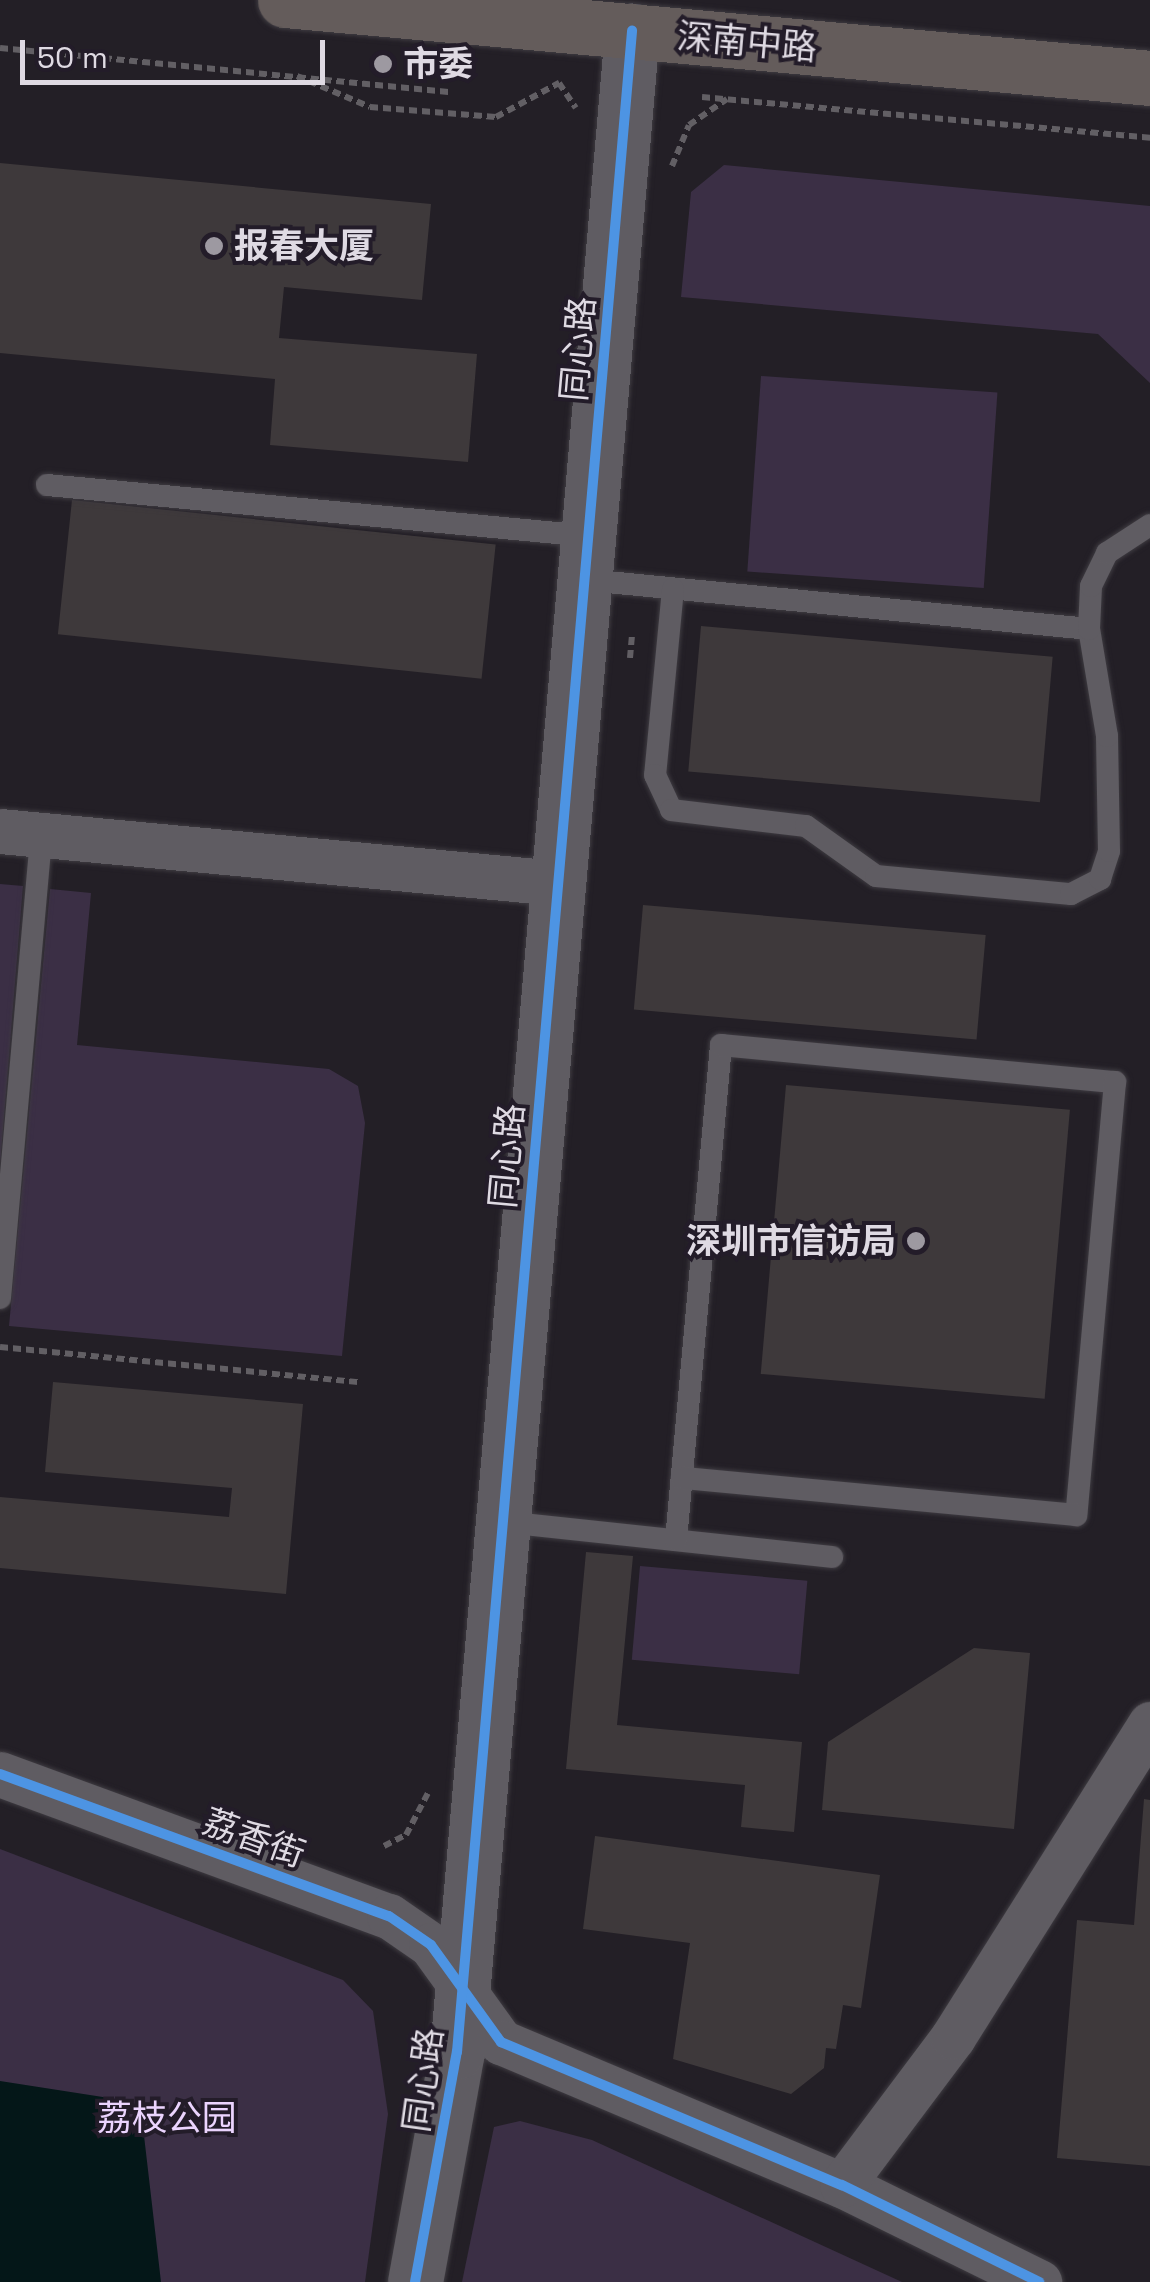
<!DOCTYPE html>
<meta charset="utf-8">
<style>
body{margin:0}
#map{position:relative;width:1150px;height:2282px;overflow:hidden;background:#231f26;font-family:"Space Grotesk","Noto Sans SC",sans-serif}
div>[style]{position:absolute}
.green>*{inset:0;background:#3b2f45;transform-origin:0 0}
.water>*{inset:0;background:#041718}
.building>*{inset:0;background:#3e393b;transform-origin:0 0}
.path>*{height:6px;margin-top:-3px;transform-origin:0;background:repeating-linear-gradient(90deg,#625f64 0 8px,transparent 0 13px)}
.roads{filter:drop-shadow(0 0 2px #3e3b41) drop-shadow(0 0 2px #3e3b41)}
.lane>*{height:22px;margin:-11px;padding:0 11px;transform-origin:11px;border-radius:11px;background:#5f5c62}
.street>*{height:45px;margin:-22.5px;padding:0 22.5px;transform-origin:22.5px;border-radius:22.5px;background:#5f5c62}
.secondary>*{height:55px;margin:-27.5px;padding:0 27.5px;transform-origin:27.5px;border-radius:27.5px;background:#5f5c62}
.primary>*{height:55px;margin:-27.5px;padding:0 27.5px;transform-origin:27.5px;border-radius:27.5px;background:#645c5b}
.cycleway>*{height:10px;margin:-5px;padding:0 5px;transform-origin:5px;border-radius:5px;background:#4d94e3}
.dots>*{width:28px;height:28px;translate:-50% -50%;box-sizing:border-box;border:5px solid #231c29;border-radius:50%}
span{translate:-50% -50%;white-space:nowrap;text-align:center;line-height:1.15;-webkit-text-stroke:8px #231c29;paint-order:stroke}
.street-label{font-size:35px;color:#dfdae3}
.poi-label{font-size:35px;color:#dfdae3;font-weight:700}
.left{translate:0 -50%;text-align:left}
.right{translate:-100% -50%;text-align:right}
.park-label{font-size:35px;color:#ebd4fe}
.scale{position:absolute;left:20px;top:40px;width:305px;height:45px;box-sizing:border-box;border:5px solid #dfdae3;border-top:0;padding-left:12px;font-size:30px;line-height:35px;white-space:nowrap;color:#dfdae3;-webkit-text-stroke:8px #231c29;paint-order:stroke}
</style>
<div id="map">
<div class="green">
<div style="clip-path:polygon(724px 165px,1150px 206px,1150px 383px,1098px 334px,681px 297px,691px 192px)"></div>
<div style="left:761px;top:376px;width:237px;height:196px;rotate:4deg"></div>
<div style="clip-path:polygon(0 884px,23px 886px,0 1166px)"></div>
<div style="clip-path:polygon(50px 889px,91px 893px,77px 1045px,329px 1069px,358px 1086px,365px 1123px,342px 1356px,9px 1326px)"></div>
<div style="left:640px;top:1566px;width:168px;height:94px;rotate:5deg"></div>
<div style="clip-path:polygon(0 1849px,343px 1980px,373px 2011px,388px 2114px,365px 2282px,0 2282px)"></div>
<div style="clip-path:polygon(520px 2121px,592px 2140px,902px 2282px,462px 2282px,494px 2127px)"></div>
</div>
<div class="water">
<div style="clip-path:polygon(0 2081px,122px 2100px,121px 2120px,143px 2127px,161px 2282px,0 2282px)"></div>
</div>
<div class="building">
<div style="clip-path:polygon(0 163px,431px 204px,422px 300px,284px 287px,279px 338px,477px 354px,468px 462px,270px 445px,275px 379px,0 353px)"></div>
<div style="left:72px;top:500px;width:426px;height:135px;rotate:6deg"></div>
<div style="left:701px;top:626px;width:353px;height:146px;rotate:5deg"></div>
<div style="left:643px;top:905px;width:344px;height:105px;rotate:5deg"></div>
<div style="left:786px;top:1085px;width:285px;height:290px;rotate:5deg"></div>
<div style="clip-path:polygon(53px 1382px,303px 1404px,286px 1594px,0 1568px,0 1497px,229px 1517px,232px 1488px,45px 1472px)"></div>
<div style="clip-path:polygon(586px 1552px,633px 1556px,617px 1725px,802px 1742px,794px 1832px,741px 1827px,745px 1785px,566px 1769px)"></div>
<div style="clip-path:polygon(974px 1648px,1030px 1653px,1014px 1829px,822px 1810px,828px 1742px)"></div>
<div style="clip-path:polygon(1144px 1799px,1150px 1800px,1150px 2166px,1057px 2158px,1077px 1920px,1134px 1925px)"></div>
<div style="clip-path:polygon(595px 1836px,880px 1875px,861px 2008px,843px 2005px,836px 2049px,826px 2048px,824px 2068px,791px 2094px,673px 2059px,690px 1943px,583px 1929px)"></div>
</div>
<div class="path">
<div style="left:0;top:48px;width:453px;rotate:5.6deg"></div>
<div style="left:297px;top:76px;width:79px;rotate:23deg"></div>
<div style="left:370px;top:107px;width:126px;rotate:4.5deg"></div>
<div style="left:496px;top:117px;width:72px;rotate:-28.4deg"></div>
<div style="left:559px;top:83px;width:30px;rotate:56deg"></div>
<div style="left:702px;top:97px;width:450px;rotate:5.2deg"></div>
<div style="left:672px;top:166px;width:44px;rotate:-67.5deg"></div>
<div style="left:689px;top:125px;width:46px;rotate:-34.4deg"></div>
<div style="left:630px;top:658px;width:25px;rotate:-85deg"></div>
<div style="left:0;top:1347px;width:360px;rotate:5.6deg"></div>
<div style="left:384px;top:1846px;width:25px;rotate:-27deg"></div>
<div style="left:406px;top:1835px;width:47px;rotate:-62.4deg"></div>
</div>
<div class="roads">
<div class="lane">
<div style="left:47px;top:485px;width:544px;rotate:5.38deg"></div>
<div style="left:587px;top:580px;width:504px;rotate:5.57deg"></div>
<div style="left:673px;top:589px;width:187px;rotate:95.5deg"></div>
<div style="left:655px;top:775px;width:38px;rotate:65deg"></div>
<div style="left:671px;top:810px;width:136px;rotate:6.8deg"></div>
<div style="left:806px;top:826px;width:86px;rotate:35.5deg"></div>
<div style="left:876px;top:876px;width:196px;rotate:5.3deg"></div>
<div style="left:1071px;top:894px;width:33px;rotate:-27deg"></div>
<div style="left:1100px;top:879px;width:29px;rotate:-72deg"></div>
<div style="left:1109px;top:851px;width:115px;rotate:-91deg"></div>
<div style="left:1107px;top:736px;width:109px;rotate:-99.5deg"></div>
<div style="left:1089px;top:629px;width:43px;rotate:-87.3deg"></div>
<div style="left:1091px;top:586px;width:37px;rotate:-64deg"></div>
<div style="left:1107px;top:553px;width:51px;rotate:-33.1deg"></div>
<div style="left:0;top:1298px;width:465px;rotate:-84.9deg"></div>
<div style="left:505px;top:1522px;width:329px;rotate:6.1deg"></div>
<div style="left:676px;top:1540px;width:497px;rotate:-84.8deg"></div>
<div style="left:721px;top:1045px;width:396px;rotate:5.4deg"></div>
<div style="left:1115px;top:1082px;width:435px;rotate:95.1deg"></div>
<div style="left:1076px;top:1515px;width:396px;rotate:-174.6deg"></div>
</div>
<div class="street">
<div style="left:0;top:831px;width:559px;rotate:5.33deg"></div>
<div style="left:0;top:1774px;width:414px;rotate:20.1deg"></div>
<div style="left:389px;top:1916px;width:51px;rotate:34.6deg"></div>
<div style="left:431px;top:1945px;width:120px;rotate:54.2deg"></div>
<div style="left:501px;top:2042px;width:370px;rotate:22.8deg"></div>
<div style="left:842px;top:2185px;width:220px;rotate:26.2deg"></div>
<div style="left:842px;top:2185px;width:185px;rotate:-53.1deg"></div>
<div style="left:953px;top:2037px;width:370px;rotate:-57.8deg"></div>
</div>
<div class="secondary">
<div style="left:415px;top:2282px;width:234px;rotate:-79.7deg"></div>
<div style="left:457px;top:2052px;width:2029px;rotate:-85.05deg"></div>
</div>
<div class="primary">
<div style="left:285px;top:0;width:869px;rotate:5.15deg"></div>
</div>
</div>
<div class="cycleway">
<div style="left:0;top:1774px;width:414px;rotate:20.1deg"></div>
<div style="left:389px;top:1916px;width:51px;rotate:34.6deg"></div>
<div style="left:431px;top:1945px;width:120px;rotate:54.2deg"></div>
<div style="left:501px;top:2042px;width:370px;rotate:22.8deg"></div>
<div style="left:842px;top:2185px;width:220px;rotate:26.2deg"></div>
<div style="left:415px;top:2282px;width:234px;rotate:-79.7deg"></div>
<div style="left:457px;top:2052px;width:2029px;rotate:-85.05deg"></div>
</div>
<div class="dots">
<div style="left:383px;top:64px;background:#9d99a1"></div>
<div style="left:214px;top:246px;background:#9d99a1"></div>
<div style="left:916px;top:1241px;background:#9d99a1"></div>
</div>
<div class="street-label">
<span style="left:747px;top:42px;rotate:5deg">深南中路</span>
<span style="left:578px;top:349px;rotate:-85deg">同心路</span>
<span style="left:507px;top:1156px;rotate:-85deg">同心路</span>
<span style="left:254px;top:1838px;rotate:20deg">荔香街</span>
<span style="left:423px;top:2080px;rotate:-82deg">同心路</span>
</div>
<div class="poi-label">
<span class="left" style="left:403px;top:64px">市委</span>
<span class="left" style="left:234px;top:246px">报春大厦</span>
<span class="right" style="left:896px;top:1241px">深圳市信访局</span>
</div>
<div class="park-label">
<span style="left:167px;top:2118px">荔枝公园</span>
</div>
<div class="scale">50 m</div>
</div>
